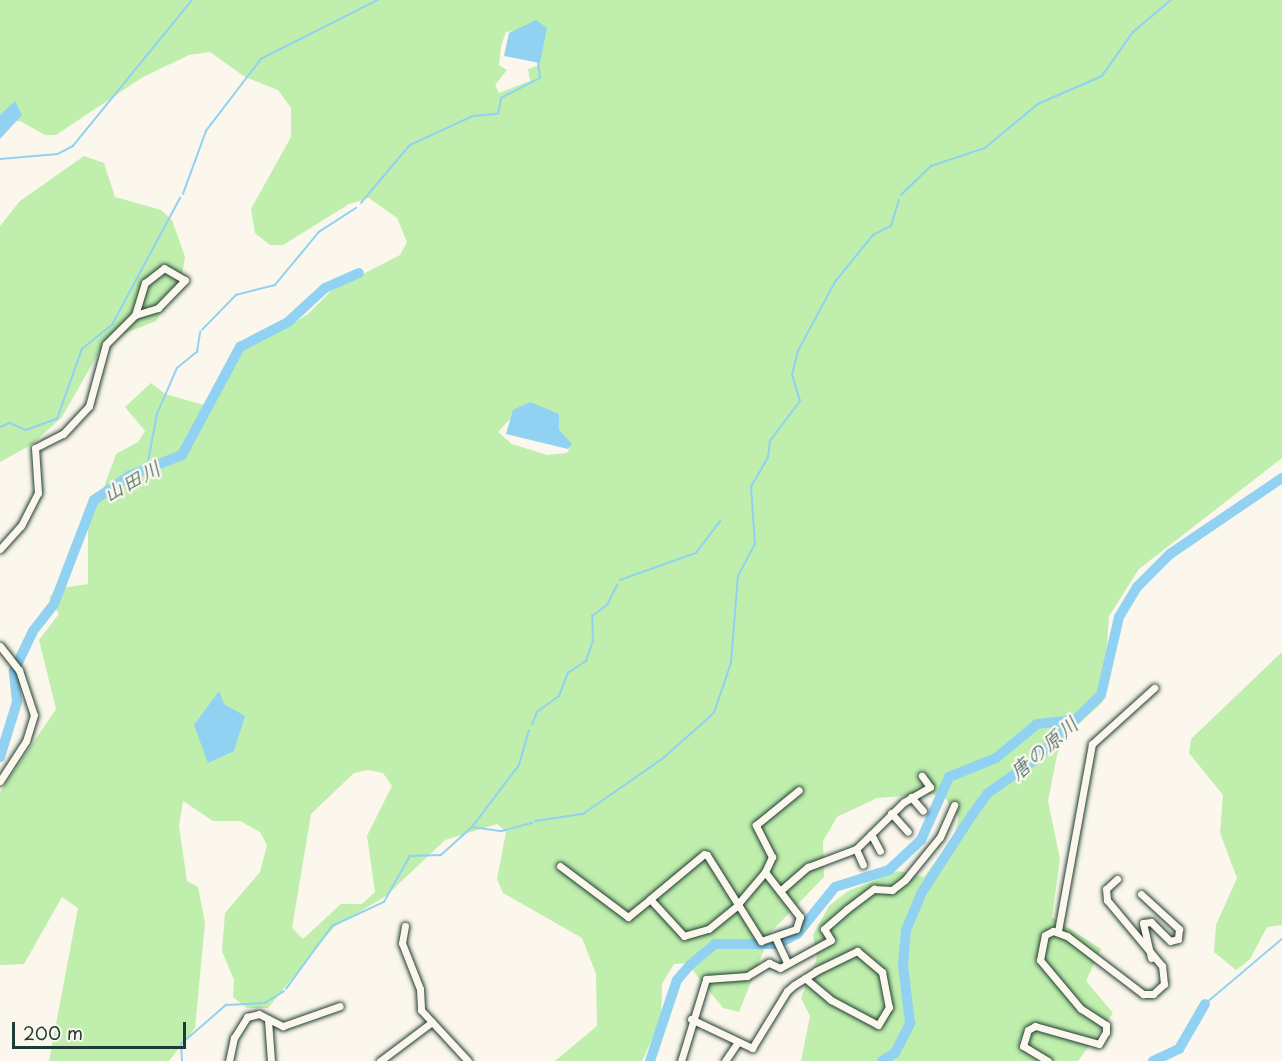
<!DOCTYPE html>
<meta charset="utf-8">
<style>
body{margin:0}
#map{position:relative;width:1282px;height:1061px;overflow:hidden;background:#fbf7ec;font-family:"Playpen Sans","Klee One",sans-serif}
div>[style]{position:absolute}
.green>*{inset:0;background:#bfeead}
.water>*{inset:0;background:#91d2f3}
.stream>*{height:1.5px;margin:-0.75px;padding:0 0.75px;transform-origin:0.75px;border-radius:0.75px;background:#91d2f3}
.river>*{height:10px;margin:-5px;padding:0 5px;transform-origin:5px;border-radius:5px;background:#91d2f3}
.roads{filter:drop-shadow(0 0 2px #1f3d34) drop-shadow(0 0 2px #1f3d34)}
.minor>*{height:7px;margin:-3.5px;padding:0 3.5px;transform-origin:3.5px;border-radius:3.5px;background:#fbf7ec}
span{translate:-50% -50%;white-space:nowrap;text-align:center;line-height:1.15;-webkit-text-stroke:5px #fbf7ec;paint-order:stroke}
.water-label{font-size:21px;color:#365b5a;font-style:italic}
.scale{position:absolute;left:12px;top:1022px;width:174px;height:27px;box-sizing:border-box;border:3px solid #1f3d34;border-top:0;padding-left:8px;font-size:18px;line-height:21px;white-space:nowrap;color:#1f3d34;-webkit-text-stroke:4px #fbf7ec;paint-order:stroke}
</style>
<div id="map">
<div class="green">
<div style="clip-path:polygon(evenodd,0 0,1282px 0,1282px 458px,1139px 569px,1109px 616px,1103px 702px,1063px 738px,1057px 755px,1048px 801px,1060px 859px,1052px 917px,1101px 949px,1086px 981px,1113px 1013px,1078px 1061px,801px 1061px,810px 1016px,801px 998px,817px 958px,813px 935px,829px 906px,848px 891px,898px 871px,924px 877px,954px 836px,959px 818px,946px 799px,932px 794px,877px 798px,837px 817px,823px 841px,824px 877px,771px 932px,739px 1012px,723px 1008px,687px 963px,674px 964px,662px 984px,661px 1019px,642px 1061px,555px 1061px,597px 1026px,596px 974px,582px 938px,503px 893px,497px 879px,506px 832px,497px 824px,445px 840px,386px 896px,334px 927px,268px 1008px,247px 1008px,233px 997px,234px 980px,222px 951px,225px 913px,260px 872px,267px 845px,260px 832px,240px 821px,213px 821px,183px 801px,179px 826px,187px 881px,198px 887px,205px 923px,195px 1028px,169px 1061px,49px 1061px,78px 908px,62px 897px,24px 964px,0 965px,0 792px,56px 709px,39px 640px,59px 614px,49px 598px,56px 589px,88px 584px,88px 508px,100px 498px,116px 454px,138px 442px,145px 431px,125px 407px,151px 383px,165px 394px,211px 407px,246px 341px,271px 336px,308px 314px,332px 290px,400px 255px,407px 242px,397px 218px,369px 198px,349px 204px,283px 245px,270px 245px,255px 233px,251px 209px,291px 137px,291px 108px,278px 90px,245px 77px,210px 52px,189px 55px,143px 77px,56px 135px,45px 135px,20px 121px,0 124px,0 0,516px 31px,539px 65px,528px 69px,530px 81px,499px 93px,495px 85px,507px 70px,499px 65px,501px 46px,506px 32px,516px 31px,0 0,542px 411px,570px 447px,567px 453px,547px 455px,512px 444px,498px 432px,511px 418px,542px 411px,0 0,368px 770px,383px 773px,392px 786px,367px 836px,375px 892px,362px 904px,341px 904px,303px 939px,292px 928px,311px 814px,354px 773px,368px 770px)"></div>
<div style="clip-path:polygon(84px 156px,104px 163px,115px 197px,161px 210px,172px 220px,185px 257px,181px 281px,156px 321px,123px 334px,99px 352px,62px 417px,31px 445px,0 462px,0 226px,20px 201px)"></div>
<div style="clip-path:polygon(1282px 652px,1282px 925px,1267px 927px,1250px 959px,1236px 970px,1214px 952px,1216px 925px,1237px 878px,1220px 833px,1223px 795px,1189px 753px,1191px 739px)"></div>
</div>
<div class="water">
<div style="clip-path:polygon(536px 20px,547px 28px,540px 63px,504px 56px,509px 33px)"></div>
<div style="clip-path:polygon(15px 101px,22px 115px,0 139px,0 115px)"></div>
<div style="clip-path:polygon(530px 402px,559px 414px,559px 430px,572px 444px,568px 449px,506px 434px,513px 410px)"></div>
<div style="clip-path:polygon(219px 691px,224px 704px,245px 716px,234px 751px,208px 763px,194px 725px)"></div>
</div>
<div class="stream">
<div style="left:0;top:159px;width:58px;rotate:-4.9deg"></div>
<div style="left:58px;top:154px;width:17px;rotate:-28deg"></div>
<div style="left:73px;top:146px;width:188px;rotate:-50.8deg"></div>
<div style="left:183px;top:194px;width:67px;rotate:-69.9deg"></div>
<div style="left:206px;top:131px;width:91px;rotate:-52.6deg"></div>
<div style="left:261px;top:59px;width:131px;rotate:-26.8deg"></div>
<div style="left:901px;top:195px;width:42px;rotate:-44deg"></div>
<div style="left:931px;top:166px;width:57px;rotate:-18.4deg"></div>
<div style="left:985px;top:148px;width:69px;rotate:-39.7deg"></div>
<div style="left:1038px;top:104px;width:70px;rotate:-23.6deg"></div>
<div style="left:1102px;top:76px;width:54px;rotate:-54.8deg"></div>
<div style="left:1133px;top:32px;width:50px;rotate:-40.1deg"></div>
<div style="left:361px;top:203px;width:76px;rotate:-49.8deg"></div>
<div style="left:410px;top:145px;width:69px;rotate:-24.7deg"></div>
<div style="left:473px;top:116px;width:25px;rotate:-5deg"></div>
<div style="left:498px;top:114px;width:16px;rotate:-79deg"></div>
<div style="left:501px;top:98px;width:44px;rotate:-27.1deg"></div>
<div style="left:540px;top:78px;width:16px;rotate:-97deg"></div>
<div style="left:202px;top:330px;width:49px;rotate:-45.8deg"></div>
<div style="left:236px;top:295px;width:40px;rotate:-14.4deg"></div>
<div style="left:275px;top:285px;width:69px;rotate:-50.3deg"></div>
<div style="left:319px;top:232px;width:44px;rotate:-33deg"></div>
<div style="left:0;top:427px;width:11px;rotate:-22deg"></div>
<div style="left:10px;top:423px;width:17px;rotate:24deg"></div>
<div style="left:26px;top:430px;width:33px;rotate:-20deg"></div>
<div style="left:57px;top:419px;width:74px;rotate:-70.3deg"></div>
<div style="left:82px;top:349px;width:38px;rotate:-39deg"></div>
<div style="left:112px;top:325px;width:144px;rotate:-61.8deg"></div>
<div style="left:147px;top:467px;width:54px;rotate:-79.3deg"></div>
<div style="left:157px;top:414px;width:50px;rotate:-66.5deg"></div>
<div style="left:177px;top:368px;width:26px;rotate:-39deg"></div>
<div style="left:197px;top:352px;width:20px;rotate:-81deg"></div>
<div style="left:620px;top:580px;width:81px;rotate:-19.6deg"></div>
<div style="left:696px;top:553px;width:40px;rotate:-53deg"></div>
<div style="left:532px;top:725px;width:14px;rotate:-69deg"></div>
<div style="left:537px;top:712px;width:27px;rotate:-36deg"></div>
<div style="left:559px;top:696px;width:25px;rotate:-69deg"></div>
<div style="left:568px;top:673px;width:22px;rotate:-34deg"></div>
<div style="left:586px;top:661px;width:21px;rotate:-71deg"></div>
<div style="left:593px;top:641px;width:25px;rotate:-92deg"></div>
<div style="left:592px;top:616px;width:19px;rotate:-36deg"></div>
<div style="left:607px;top:605px;width:22px;rotate:-63deg"></div>
<div style="left:535px;top:821px;width:49px;rotate:-8.3deg"></div>
<div style="left:583px;top:814px;width:96px;rotate:-34.8deg"></div>
<div style="left:662px;top:759px;width:69px;rotate:-41.5deg"></div>
<div style="left:714px;top:713px;width:53px;rotate:-71.2deg"></div>
<div style="left:731px;top:663px;width:87px;rotate:-85.4deg"></div>
<div style="left:738px;top:576px;width:36px;rotate:-62deg"></div>
<div style="left:755px;top:544px;width:57px;rotate:-94deg"></div>
<div style="left:751px;top:487px;width:34px;rotate:-60deg"></div>
<div style="left:768px;top:457px;width:16px;rotate:-83deg"></div>
<div style="left:770px;top:441px;width:50px;rotate:-53.1deg"></div>
<div style="left:800px;top:401px;width:27px;rotate:-107deg"></div>
<div style="left:792px;top:375px;width:25px;rotate:-76deg"></div>
<div style="left:798px;top:351px;width:78px;rotate:-61.8deg"></div>
<div style="left:835px;top:282px;width:60px;rotate:-51deg"></div>
<div style="left:873px;top:235px;width:20px;rotate:-27deg"></div>
<div style="left:891px;top:226px;width:27px;rotate:-73deg"></div>
<div style="left:473px;top:826px;width:76px;rotate:-53deg"></div>
<div style="left:519px;top:765px;width:36px;rotate:-74deg"></div>
<div style="left:286px;top:989px;width:78px;rotate:-53.9deg"></div>
<div style="left:332px;top:926px;width:57px;rotate:-24.8deg"></div>
<div style="left:384px;top:902px;width:53px;rotate:-60.5deg"></div>
<div style="left:410px;top:856px;width:31px;rotate:-2deg"></div>
<div style="left:441px;top:855px;width:42px;rotate:-42.1deg"></div>
<div style="left:472px;top:827px;width:30px;rotate:8deg"></div>
<div style="left:502px;top:831px;width:31px;rotate:-15deg"></div>
<div style="left:1205px;top:1004px;width:101px;rotate:-40.2deg"></div>
<div style="left:182px;top:1061px;width:17px;rotate:-93deg"></div>
<div style="left:181px;top:1044px;width:60px;rotate:-40.9deg"></div>
<div style="left:226px;top:1005px;width:39px;rotate:-3deg"></div>
<div style="left:265px;top:1003px;width:22px;rotate:-32deg"></div>
</div>
<div class="river">
<div style="left:0;top:757px;width:58px;rotate:-72.8deg"></div>
<div style="left:17px;top:702px;width:31px;rotate:-96deg"></div>
<div style="left:14px;top:671px;width:44px;rotate:-64.6deg"></div>
<div style="left:33px;top:631px;width:34px;rotate:-52deg"></div>
<div style="left:54px;top:604px;width:111px;rotate:-69deg"></div>
<div style="left:94px;top:500px;width:42px;rotate:-34.4deg"></div>
<div style="left:129px;top:476px;width:57px;rotate:-21.6deg"></div>
<div style="left:182px;top:455px;width:123px;rotate:-61.8deg"></div>
<div style="left:240px;top:347px;width:54px;rotate:-27.5deg"></div>
<div style="left:288px;top:322px;width:50px;rotate:-42.6deg"></div>
<div style="left:325px;top:288px;width:37px;rotate:-24deg"></div>
<div style="left:781px;top:942px;width:18px;rotate:-27deg"></div>
<div style="left:797px;top:934px;width:60px;rotate:-51deg"></div>
<div style="left:835px;top:887px;width:57px;rotate:-17.5deg"></div>
<div style="left:889px;top:870px;width:44px;rotate:-43.2deg"></div>
<div style="left:921px;top:840px;width:69px;rotate:-66deg"></div>
<div style="left:949px;top:777px;width:51px;rotate:-22deg"></div>
<div style="left:996px;top:758px;width:53px;rotate:-39.7deg"></div>
<div style="left:1037px;top:724px;width:38px;rotate:-6deg"></div>
<div style="left:650px;top:1061px;width:85px;rotate:-71.6deg"></div>
<div style="left:677px;top:980px;width:20px;rotate:-49deg"></div>
<div style="left:690px;top:965px;width:33px;rotate:-40deg"></div>
<div style="left:715px;top:944px;width:61px"></div>
<div style="left:882px;top:1061px;width:15px;rotate:-32deg"></div>
<div style="left:895px;top:1053px;width:34px;rotate:-63deg"></div>
<div style="left:910px;top:1023px;width:58px;rotate:-96.9deg"></div>
<div style="left:903px;top:965px;width:35px;rotate:-85deg"></div>
<div style="left:906px;top:930px;width:41px;rotate:-67.2deg"></div>
<div style="left:922px;top:892px;width:92px;rotate:-57deg"></div>
<div style="left:972px;top:815px;width:27px;rotate:-54deg"></div>
<div style="left:988px;top:793px;width:54px;rotate:-35.2deg"></div>
<div style="left:1032px;top:762px;width:96px;rotate:-44.2deg"></div>
<div style="left:1101px;top:695px;width:80px;rotate:-77deg"></div>
<div style="left:1119px;top:617px;width:35px;rotate:-59deg"></div>
<div style="left:1137px;top:587px;width:47px;rotate:-45deg"></div>
<div style="left:1170px;top:554px;width:135px;rotate:-34.2deg"></div>
<div style="left:1153px;top:1061px;width:29px;rotate:-25deg"></div>
<div style="left:1179px;top:1049px;width:52px;rotate:-60deg"></div>
</div>
<div class="roads">
<div class="minor">
<div style="left:0;top:549px;width:31px;rotate:-48deg"></div>
<div style="left:21px;top:526px;width:37px;rotate:-63deg"></div>
<div style="left:38px;top:493px;width:45px;rotate:-93.8deg"></div>
<div style="left:35px;top:448px;width:31px;rotate:-27deg"></div>
<div style="left:63px;top:434px;width:38px;rotate:-47deg"></div>
<div style="left:89px;top:406px;width:64px;rotate:-74.7deg"></div>
<div style="left:106px;top:344px;width:41px;rotate:-45deg"></div>
<div style="left:135px;top:315px;width:34px;rotate:-73deg"></div>
<div style="left:145px;top:283px;width:24px;rotate:-38deg"></div>
<div style="left:164px;top:268px;width:24px;rotate:30deg"></div>
<div style="left:185px;top:280px;width:39px;rotate:134deg"></div>
<div style="left:158px;top:308px;width:24px;rotate:163deg"></div>
<div style="left:0;top:646px;width:31px;rotate:52deg"></div>
<div style="left:19px;top:670px;width:47px;rotate:71.6deg"></div>
<div style="left:34px;top:715px;width:27px;rotate:107deg"></div>
<div style="left:26px;top:741px;width:48px;rotate:123deg"></div>
<div style="left:911px;top:797px;width:18px;rotate:49deg"></div>
<div style="left:891px;top:813px;width:25px;rotate:48deg"></div>
<div style="left:871px;top:834px;width:19px;rotate:62deg"></div>
<div style="left:856px;top:849px;width:17px;rotate:66deg"></div>
<div style="left:560px;top:866px;width:85px;rotate:36.9deg"></div>
<div style="left:628px;top:917px;width:28px;rotate:-39deg"></div>
<div style="left:780px;top:891px;width:37px;rotate:-41deg"></div>
<div style="left:808px;top:867px;width:51px;rotate:-20.6deg"></div>
<div style="left:856px;top:849px;width:67px;rotate:-44.4deg"></div>
<div style="left:904px;top:802px;width:30px;rotate:-30deg"></div>
<div style="left:930px;top:787px;width:14px;rotate:-126deg"></div>
<div style="left:1141px;top:894px;width:52px;rotate:42.6deg"></div>
<div style="left:1179px;top:929px;width:10px;rotate:96deg"></div>
<div style="left:1178px;top:939px;width:8px;rotate:166deg"></div>
<div style="left:1170px;top:941px;width:27px;rotate:-135deg"></div>
<div style="left:1151px;top:922px;width:8px;rotate:173deg"></div>
<div style="left:1143px;top:923px;width:36px;rotate:77deg"></div>
<div style="left:737px;top:905px;width:43px;rotate:-49.7deg"></div>
<div style="left:738px;top:905px;width:38px;rotate:141deg"></div>
<div style="left:708px;top:929px;width:25px;rotate:164deg"></div>
<div style="left:684px;top:936px;width:50px;rotate:-132.6deg"></div>
<div style="left:650px;top:899px;width:70px;rotate:-39.8deg"></div>
<div style="left:704px;top:854px;width:3px;rotate:18deg"></div>
<div style="left:707px;top:855px;width:102px;rotate:57.9deg"></div>
<div style="left:761px;top:941px;width:37px;rotate:-19deg"></div>
<div style="left:796px;top:929px;width:13px;rotate:-72deg"></div>
<div style="left:800px;top:917px;width:57px;rotate:-127.9deg"></div>
<div style="left:765px;top:872px;width:17px;rotate:-65deg"></div>
<div style="left:772px;top:857px;width:36px;rotate:-117deg"></div>
<div style="left:756px;top:825px;width:55px;rotate:-39.1deg"></div>
<div style="left:405px;top:926px;width:17px;rotate:100deg"></div>
<div style="left:402px;top:943px;width:49px;rotate:68.6deg"></div>
<div style="left:420px;top:989px;width:21px;rotate:87deg"></div>
<div style="left:421px;top:1010px;width:69px;rotate:47.3deg"></div>
<div style="left:1058px;top:931px;width:190px;rotate:-79.7deg"></div>
<div style="left:1092px;top:744px;width:84px;rotate:-42.1deg"></div>
<div style="left:776px;top:939px;width:26px;rotate:65deg"></div>
<div style="left:691px;top:1019px;width:68px;rotate:25.4deg"></div>
<div style="left:752px;top:1048px;width:67px;rotate:-58.4deg"></div>
<div style="left:787px;top:991px;width:9px;rotate:-41deg"></div>
<div style="left:794px;top:985px;width:26px;rotate:-32deg"></div>
<div style="left:816px;top:971px;width:46px;rotate:-26deg"></div>
<div style="left:857px;top:951px;width:33px;rotate:40deg"></div>
<div style="left:882px;top:972px;width:36px;rotate:79deg"></div>
<div style="left:889px;top:1007px;width:21px;rotate:121deg"></div>
<div style="left:878px;top:1025px;width:53px;rotate:-152deg"></div>
<div style="left:831px;top:1000px;width:34px;rotate:-140deg"></div>
<div style="left:268px;top:1020px;width:41px;rotate:85.8deg"></div>
<div style="left:229px;top:1061px;width:24px;rotate:-78deg"></div>
<div style="left:234px;top:1038px;width:25px;rotate:-58deg"></div>
<div style="left:247px;top:1017px;width:12px;rotate:-14deg"></div>
<div style="left:259px;top:1014px;width:27px;rotate:27deg"></div>
<div style="left:283px;top:1026px;width:60px;rotate:-19.3deg"></div>
<div style="left:380px;top:1061px;width:65px;rotate:-36.9deg"></div>
<div style="left:681px;top:1061px;width:86px;rotate:-73deg"></div>
<div style="left:706px;top:979px;width:41px;rotate:-4.2deg"></div>
<div style="left:747px;top:976px;width:26px;rotate:-31deg"></div>
<div style="left:769px;top:963px;width:12px;rotate:24deg"></div>
<div style="left:780px;top:968px;width:58px;rotate:-28.8deg"></div>
<div style="left:831px;top:940px;width:13px;rotate:-122deg"></div>
<div style="left:824px;top:929px;width:30px;rotate:-41deg"></div>
<div style="left:847px;top:909px;width:34px;rotate:-37deg"></div>
<div style="left:874px;top:889px;width:18px;rotate:3deg"></div>
<div style="left:892px;top:890px;width:16px;rotate:-38deg"></div>
<div style="left:905px;top:880px;width:55px;rotate:-50.9deg"></div>
<div style="left:940px;top:837px;width:35px;rotate:-66deg"></div>
<div style="left:725px;top:1061px;width:23px;rotate:-56deg"></div>
<div style="left:1048px;top:1061px;width:29px;rotate:-149deg"></div>
<div style="left:1023px;top:1046px;width:17px;rotate:-73deg"></div>
<div style="left:1028px;top:1030px;width:8px;rotate:-30deg"></div>
<div style="left:1035px;top:1026px;width:66px;rotate:15.7deg"></div>
<div style="left:1099px;top:1044px;width:14px;rotate:-60deg"></div>
<div style="left:1106px;top:1032px;width:7px;rotate:-90deg"></div>
<div style="left:1106px;top:1025px;width:30px;rotate:-147deg"></div>
<div style="left:1081px;top:1009px;width:64px;rotate:-129.9deg"></div>
<div style="left:1040px;top:960px;width:25px;rotate:-79deg"></div>
<div style="left:1045px;top:935px;width:9px;rotate:-27deg"></div>
<div style="left:1053px;top:931px;width:15px;rotate:20deg"></div>
<div style="left:1067px;top:936px;width:96px;rotate:37.3deg"></div>
<div style="left:1143px;top:994px;width:10px"></div>
<div style="left:1153px;top:994px;width:15px;rotate:-42deg"></div>
<div style="left:1164px;top:984px;width:18px;rotate:-96deg"></div>
<div style="left:1162px;top:966px;width:86px;rotate:-129.8deg"></div>
<div style="left:1107px;top:900px;width:11px;rotate:-95deg"></div>
<div style="left:1106px;top:889px;width:15px;rotate:-42deg"></div>
</div>
</div>
<div class="water-label">
<span style="left:131px;top:480px;rotate:-28deg">山田川</span>
<span style="left:1043px;top:747px;rotate:-41deg">唐の原川</span>
</div>
<div class="scale">200 m</div>
</div>
